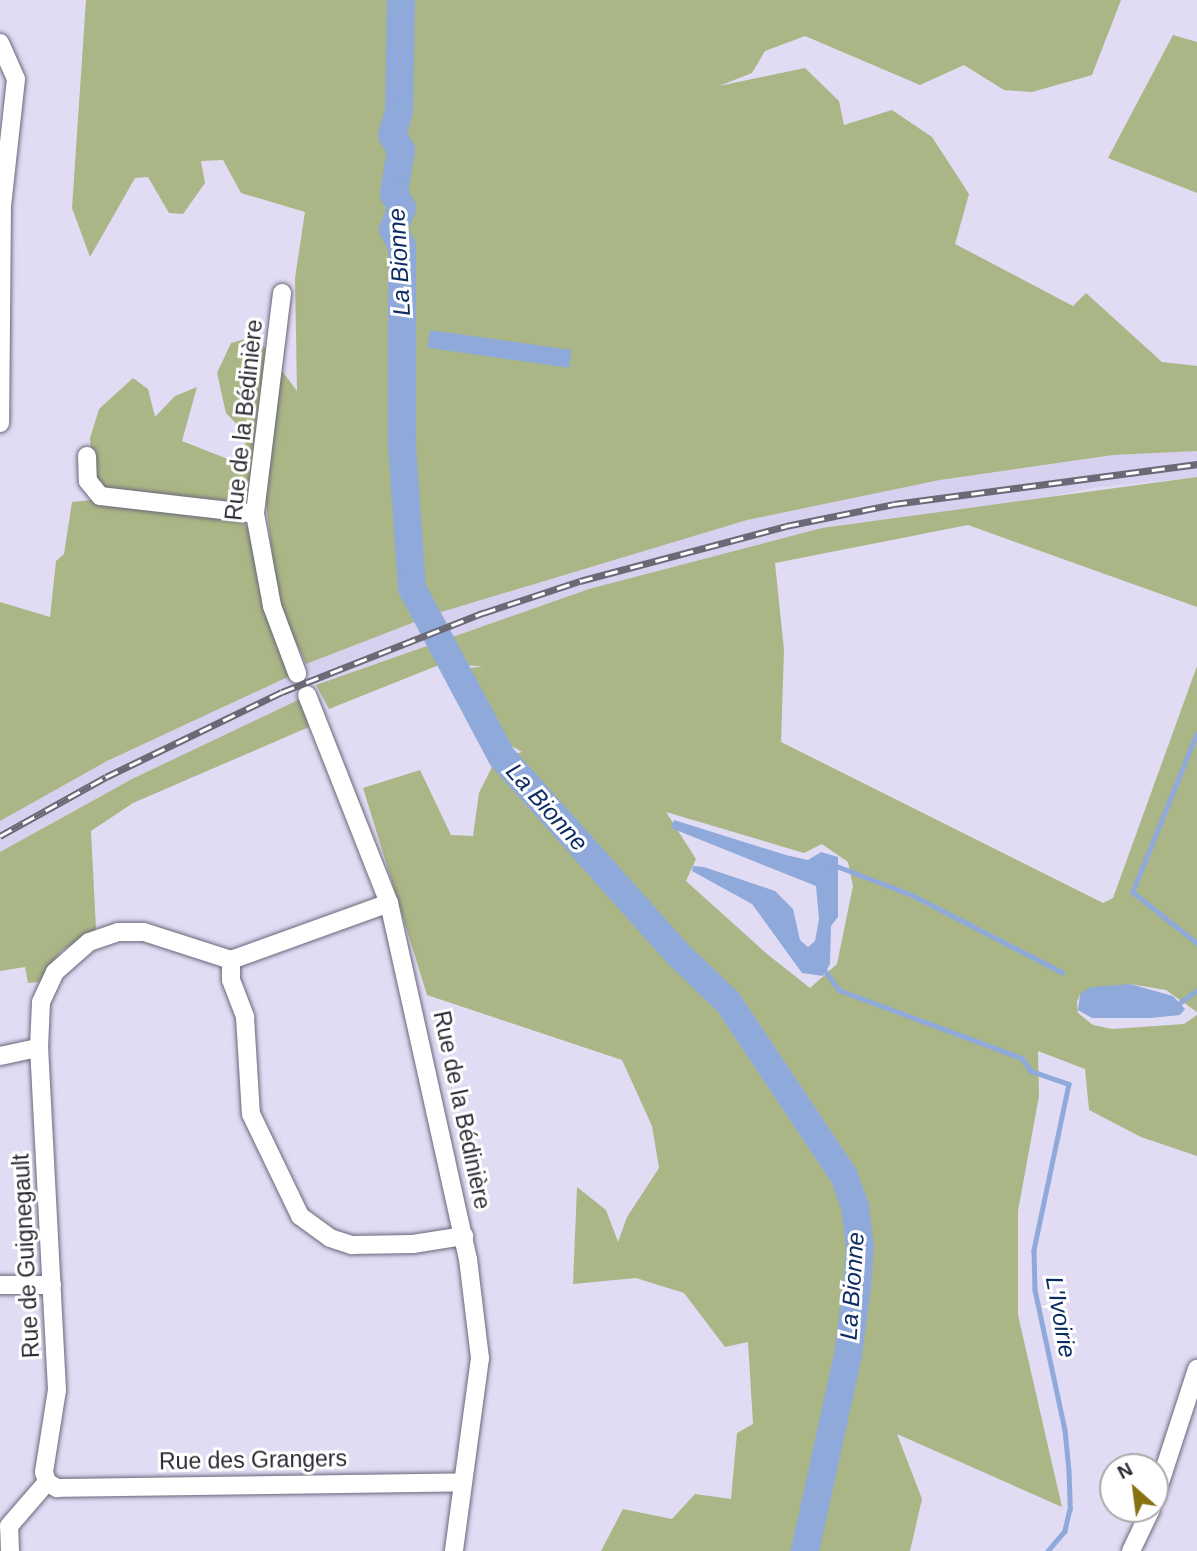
<!DOCTYPE html>
<meta charset="utf-8">
<style>
body{margin:0}
#map{position:relative;width:1197px;height:1551px;overflow:hidden;background:#e1dcf3;font-family:Arial,sans-serif}
div>[style]{position:absolute}
.built>*{inset:0;background:#d7d1ef}
.green>*{inset:0;background:#aab685}
.water>*{inset:0;background:#8faada;transform-origin:0 0}
.stream>*{height:4.5px;margin:-2.25px;padding:0 2.25px;transform-origin:2.25px;border-radius:2.25px;background:#8faada}
.river>*{height:28px;margin:-14px;padding:0 14px;transform-origin:14px;border-radius:14px;background:#8faada}
.roads{filter:drop-shadow(0 0 2px #6b667b) drop-shadow(0 0 2px #6b667b)}
.minor>*{height:18px;margin:-9px;padding:0 9px;transform-origin:9px;border-radius:9px;background:#fff}
.rail>*{height:7px;margin-top:-3.5px;transform-origin:0;background:repeating-linear-gradient(90deg,#fff 0 13px,#6c6977 0 26px);box-sizing:border-box;border-block:2px solid #6c6977}
span{translate:-50% -50%;white-space:nowrap;text-align:center;line-height:1.15;-webkit-text-stroke:6px #fff;paint-order:stroke}
.street-label{font-size:23px;color:#2b2932}
.water-label{font-size:24px;color:#0d2b63;font-style:italic}
.north{position:absolute;left:1099px;top:1453px;width:70px;height:70px;box-sizing:border-box;background:#fff;border:2px solid #aaa9ad;border-radius:50%;rotate:332deg;font-size:19px;font-weight:700;line-height:28px;text-align:center;color:#2b2932}
.north::after{content:'';display:block;margin:auto;width:24px;height:32px;background:#877112;clip-path:polygon(50% 0,100% 100%,50% 72%,0 100%)}
</style>
<div id="map">
<div class="built">
<div style="clip-path:polygon(1197px 451px,1197px 477px,1092px 488px,589px 589px,316px 685px,306px 664px,438px 613px,747px 520px,940px 480px,1113px 455px)"></div>
<div style="clip-path:polygon(290px 676px,300px 699px,132px 779px,0 852px,0 821px,107px 761px)"></div>
</div>
<div class="green">
<div style="clip-path:polygon(86px 0,1121px 0,1092px 75px,1032px 92px,1004px 90px,964px 65px,920px 85px,805px 36px,765px 51px,752px 73px,719px 86px,805px 68px,839px 101px,844px 125px,892px 110px,932px 137px,969px 194px,955px 244px,1073px 306px,1086px 293px,1162px 362px,1197px 366px,1197px 451px,1113px 455px,940px 480px,747px 520px,438px 613px,306px 664px,278px 603px,266px 503px,105px 492px,93px 480px,90px 438px,99px 409px,133px 378px,148px 389px,155px 417px,175px 396px,197px 387px,182px 441px,238px 463px,248px 436px,226px 413px,217px 373px,231px 343px,256px 336px,297px 391px,295px 278px,305px 212px,241px 193px,223px 160px,201px 161px,205px 183px,183px 214px,169px 213px,148px 177px,135px 178px,90px 257px,72px 208px)"></div>
<div style="clip-path:polygon(1173px 35px,1197px 42px,1197px 193px,1108px 158px)"></div>
<div style="clip-path:polygon(evenodd,1197px 477px,1197px 607px,968px 525px,775px 563px,784px 650px,781px 742px,1103px 903px,1113px 898px,1197px 666px,1197px 1012px,1166px 990px,1130px 984px,1080px 994px,1077px 1002px,1078px 1013px,1093px 1025px,1112px 1029px,1184px 1024px,1197px 1015px,1197px 1156px,1141px 1137px,1089px 1110px,1085px 1069px,1038px 1051px,1039px 1096px,1018px 1211px,1018px 1315px,1062px 1507px,897px 1434px,922px 1499px,910px 1551px,601px 1551px,623px 1509px,672px 1519px,695px 1494px,731px 1499px,737px 1433px,753px 1424px,748px 1342px,725px 1347px,684px 1293px,636px 1278px,573px 1284px,577px 1187px,606px 1210px,618px 1242px,627px 1217px,659px 1168px,652px 1126px,622px 1060px,427px 995px,363px 788px,420px 770px,451px 835px,473px 836px,479px 793px,496px 759px,522px 752px,496px 737px,458px 670px,483px 666px,439px 665px,329px 709px,316px 685px,589px 589px,822px 528px,1197px 477px,666px 812px,804px 853px,822px 844px,848px 862px,853px 886px,837px 964px,810px 988px,767px 954px,686px 881px,696px 859px,666px 812px)"></div>
<div style="clip-path:polygon(93px 500px,238px 519px,252px 530px,290px 676px,107px 761px,0 821px,0 602px,50px 617px,56px 561px,64px 554px,72px 502px)"></div>
<div style="clip-path:polygon(300px 699px,309px 727px,133px 803px,91px 831px,96px 929px,61px 951px,39px 982px,28px 983px,25px 967px,0 971px,0 852px,132px 779px)"></div>
</div>
<div class="water">
<div style="left:430px;top:330px;width:143px;height:18px;rotate:8deg"></div>
<div style="clip-path:polygon(674px 820px,786px 855px,808px 860px,821px 852px,838px 857px,838px 917px,831px 926px,830px 964px,823px 976px,802px 973px,752px 904px,692px 871px,693px 866px,704px 867px,775px 891px,793px 909px,800px 940px,808px 947px,815px 941px,819px 919px,816px 886px,671px 828px)"></div>
<div style="clip-path:polygon(1130px 984px,1173px 996px,1185px 1009px,1180px 1015px,1151px 1018px,1092px 1018px,1078px 1010px,1080px 994px,1091px 987px)"></div>
</div>
<div class="stream">
<div style="left:1197px;top:734px;width:170px;rotate:112.1deg"></div>
<div style="left:1133px;top:892px;width:82px;rotate:38.6deg"></div>
<div style="left:834px;top:865px;width:84px;rotate:21deg"></div>
<div style="left:912px;top:895px;width:169px;rotate:27.2deg"></div>
<div style="left:824px;top:969px;width:26px;rotate:54deg"></div>
<div style="left:839px;top:990px;width:195px;rotate:20.4deg"></div>
<div style="left:1022px;top:1058px;width:16px;rotate:55deg"></div>
<div style="left:1031px;top:1071px;width:40px;rotate:18.9deg"></div>
<div style="left:1069px;top:1084px;width:170px;rotate:101.9deg"></div>
<div style="left:1034px;top:1250px;width:40px;rotate:88.6deg"></div>
<div style="left:1035px;top:1290px;width:143px;rotate:77.9deg"></div>
<div style="left:1065px;top:1430px;width:41px;rotate:84.4deg"></div>
<div style="left:1069px;top:1471px;width:38px;rotate:88deg"></div>
<div style="left:1070px;top:1509px;width:23px;rotate:103deg"></div>
<div style="left:1065px;top:1531px;width:26px;rotate:130deg"></div>
<div style="left:1178px;top:1004px;width:24px;rotate:-36deg"></div>
</div>
<div class="river">
<div style="left:401px;top:0;width:112px;rotate:91deg"></div>
<div style="left:399px;top:112px;width:24px;rotate:107deg"></div>
<div style="left:392px;top:135px;width:17px;rotate:59deg"></div>
<div style="left:401px;top:150px;width:45px;rotate:99deg"></div>
<div style="left:394px;top:194px;width:16px;rotate:60deg"></div>
<div style="left:402px;top:208px;width:23px;rotate:113deg"></div>
<div style="left:393px;top:229px;width:19px;rotate:62deg"></div>
<div style="left:402px;top:246px;width:199px;rotate:90deg"></div>
<div style="left:402px;top:445px;width:143px;rotate:86deg"></div>
<div style="left:412px;top:588px;width:191px;rotate:62deg"></div>
<div style="left:502px;top:757px;width:266px;rotate:48.2deg"></div>
<div style="left:679px;top:955px;width:68px;rotate:43.8deg"></div>
<div style="left:728px;top:1002px;width:209px;rotate:56.3deg"></div>
<div style="left:844px;top:1176px;width:33px;rotate:70deg"></div>
<div style="left:855px;top:1207px;width:38px;rotate:83deg"></div>
<div style="left:860px;top:1245px;width:42px;rotate:94.1deg"></div>
<div style="left:857px;top:1287px;width:69px;rotate:97.5deg"></div>
<div style="left:848px;top:1355px;width:201px;rotate:102.4deg"></div>
</div>
<div class="roads">
<div class="minor">
<div style="left:0;top:43px;width:39px;rotate:66deg"></div>
<div style="left:16px;top:79px;width:127px;rotate:96.3deg"></div>
<div style="left:2px;top:205px;width:218px;rotate:90.5deg"></div>
<div style="left:282px;top:293px;width:223px;rotate:97deg"></div>
<div style="left:255px;top:514px;width:94px;rotate:79.5deg"></div>
<div style="left:272px;top:606px;width:72px;rotate:69.5deg"></div>
<div style="left:87px;top:456px;width:25px;rotate:88deg"></div>
<div style="left:88px;top:481px;width:19px;rotate:51deg"></div>
<div style="left:100px;top:496px;width:156px;rotate:6.6deg"></div>
<div style="left:307px;top:695px;width:224px;rotate:68.5deg"></div>
<div style="left:389px;top:903px;width:365px;rotate:77.5deg"></div>
<div style="left:468px;top:1259px;width:100px;rotate:83.1deg"></div>
<div style="left:480px;top:1358px;width:195px;rotate:97.7deg"></div>
<div style="left:231px;top:960px;width:20px;rotate:90deg"></div>
<div style="left:231px;top:980px;width:40px;rotate:69deg"></div>
<div style="left:245px;top:1017px;width:97px;rotate:86.5deg"></div>
<div style="left:251px;top:1114px;width:113px;rotate:64.3deg"></div>
<div style="left:300px;top:1216px;width:37px;rotate:36deg"></div>
<div style="left:330px;top:1238px;width:23px;rotate:18deg"></div>
<div style="left:352px;top:1245px;width:61px;rotate:-0.9deg"></div>
<div style="left:413px;top:1244px;width:52px;rotate:-8.9deg"></div>
<div style="left:0;top:1056px;width:40px;rotate:-12deg"></div>
<div style="left:0;top:1285px;width:52px"></div>
<div style="left:47px;top:1482px;width:10px;rotate:-107deg"></div>
<div style="left:44px;top:1472px;width:83px;rotate:-81deg"></div>
<div style="left:57px;top:1390px;width:342px;rotate:-93deg"></div>
<div style="left:39px;top:1048px;width:46px;rotate:-87.5deg"></div>
<div style="left:41px;top:1002px;width:33px;rotate:-65deg"></div>
<div style="left:55px;top:972px;width:45px;rotate:-41.4deg"></div>
<div style="left:89px;top:942px;width:31px;rotate:-19deg"></div>
<div style="left:118px;top:932px;width:26px"></div>
<div style="left:144px;top:932px;width:91px;rotate:17.8deg"></div>
<div style="left:231px;top:960px;width:168px;rotate:-19.8deg"></div>
<div style="left:47px;top:1482px;width:12px;rotate:31deg"></div>
<div style="left:57px;top:1488px;width:406px;rotate:-0.8deg"></div>
<div style="left:1155px;top:1498px;width:136px;rotate:-72deg"></div>
<div style="left:10px;top:1551px;width:25px;rotate:-92deg"></div>
<div style="left:9px;top:1526px;width:58px;rotate:-49.2deg"></div>
<div style="left:1131px;top:1551px;width:47px;rotate:-64.5deg"></div>
</div>
</div>
<div class="rail">
<div style="left:0;top:836px;width:121px;rotate:-29.1deg"></div>
<div style="left:106px;top:777px;width:195px;rotate:-25.8deg"></div>
<div style="left:282px;top:692px;width:216px;rotate:-21.5deg"></div>
<div style="left:483px;top:613px;width:102px;rotate:-18.3deg"></div>
<div style="left:580px;top:581px;width:213px;rotate:-14.9deg"></div>
<div style="left:786px;top:526px;width:110px;rotate:-11.5deg"></div>
<div style="left:894px;top:504px;width:306px;rotate:-7.5deg"></div>
</div>
<div class="street-label">
<span style="left:244px;top:420px;rotate:-84deg">Rue de la Bédinière</span>
<span style="left:462px;top:1110px;rotate:78deg">Rue de la Bédinière</span>
<span style="left:26px;top:1256px;rotate:-93deg">Rue de Guignegault</span>
<span style="left:253px;top:1460px;rotate:-1deg">Rue des Grangers</span>
</div>
<div class="water-label">
<span style="left:399px;top:262px;rotate:-93deg">La Bionne</span>
<span style="left:547px;top:807px;rotate:48deg">La Bionne</span>
<span style="left:852px;top:1286px;rotate:-86deg">La Bionne</span>
<span style="left:1061px;top:1317px;rotate:80deg">L'Ivoirie</span>
</div>
<div class="north">N</div>
</div>
